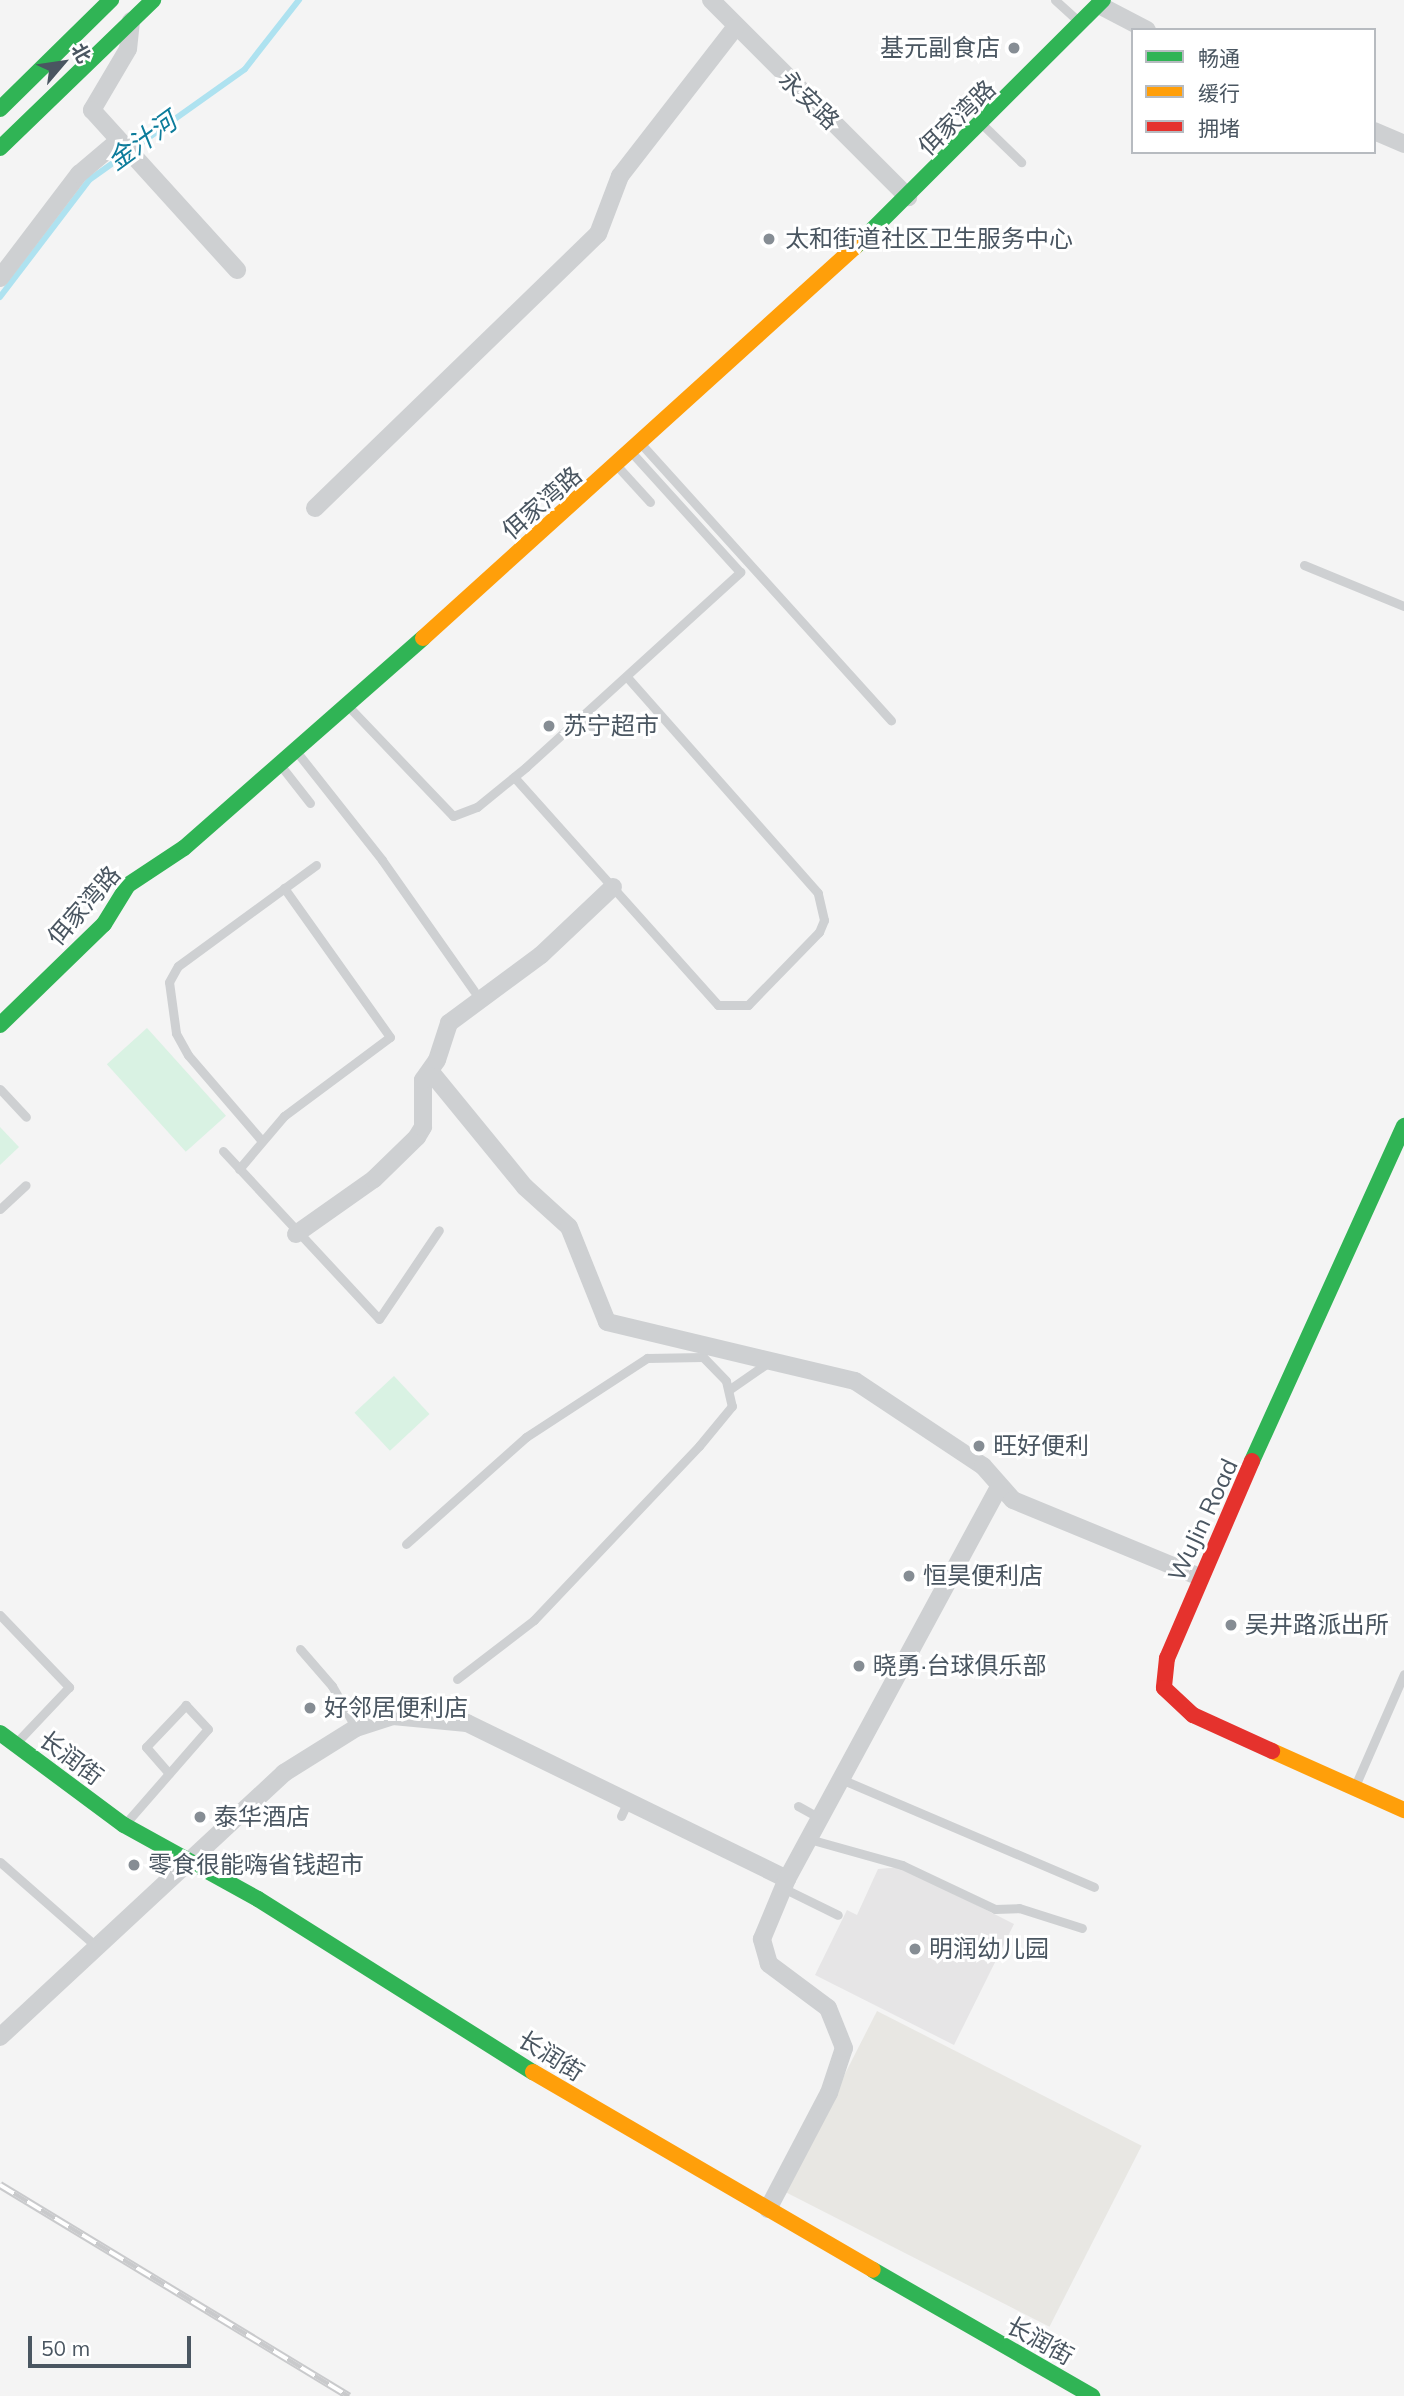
<!DOCTYPE html>
<meta charset="utf-8">
<style>
body{margin:0}
#map{position:relative;width:1404px;height:2396px;overflow:hidden;background:#f4f4f4;font-family:Mulish,"Noto Sans SC",sans-serif}
div>[style]{position:absolute}
.commercial>*{inset:0;background:#e8e7e3;transform-origin:0 0}
.education>*{inset:0;background:#e6e5e6}
.green>*{inset:0;background:#d9f2e3;transform-origin:0 0}
.stream>*{height:6px;margin:-3px;padding:0 3px;transform-origin:3px;border-radius:3px;background:#aee2f0}
.lane>*{height:9px;margin:-4.5px;padding:0 4.5px;transform-origin:4.5px;border-radius:4.5px;background:#ced0d2}
.street>*{height:18px;margin:-9px;padding:0 9px;transform-origin:9px;border-radius:9px;background:#ced0d2}
.fast>*{height:16px;margin:-8px;padding:0 8px;transform-origin:8px;border-radius:8px;background:#30b455}
.slow>*{height:16px;margin:-8px;padding:0 8px;transform-origin:8px;border-radius:8px;background:#ff9f0a}
.jam>*{height:16px;margin:-8px;padding:0 8px;transform-origin:8px;border-radius:8px;background:#e5322d}
.rail>*{height:8px;margin-top:-4px;transform-origin:0;background:repeating-linear-gradient(90deg,#fff 0 16px,#c9cacc 0 32px);box-sizing:border-box;border-block:2px solid #c9cacc}
.dots>*{width:19px;height:19px;translate:-50% -50%;box-sizing:border-box;border:4px solid #fff;border-radius:50%}
span{translate:-50% -50%;white-space:nowrap;text-align:center;line-height:1.15;-webkit-text-stroke:6px #fff;paint-order:stroke}
.poi-label{font-size:24px;color:#4a5661}
.right{translate:-100% -50%;text-align:right}
.left{translate:0 -50%;text-align:left}
.street-label{font-size:24px;color:#4a5661}
.water-label{font-size:26px;color:#0c7c9b;font-style:italic}
.legend{position:absolute;left:1131px;top:28px;width:245px;height:126px;box-sizing:border-box;background:#fff;border:2px solid #b7bbc0;margin:0;padding:9px 12px;list-style:none;font-size:21px;color:#4a5661}
.legend li{display:flex;align-items:center;gap:14px;height:35px}
.legend b{width:35px;border:2px solid #b7bbc0}
.north{position:absolute;left:28px;top:28px;width:70px;height:70px;-webkit-text-stroke:5px #fff;paint-order:stroke;rotate:61deg;font-size:19px;font-weight:700;line-height:28px;text-align:center;color:#4a5661}
.north::after{content:'';display:block;margin:auto;width:24px;height:32px;background:#4a5661;clip-path:polygon(50% 0,100% 100%,50% 72%,0 100%)}
.scale{position:absolute;left:28px;top:2336px;width:163px;height:32px;box-sizing:border-box;border:4px solid #4a5661;border-top:0;padding-left:9px;font-size:21px;line-height:24px;white-space:nowrap;color:#4a5661;-webkit-text-stroke:5px #fff;paint-order:stroke}
</style>
<div id="map">
<div class="commercial">
<div style="left:877px;top:2011px;width:297px;height:203px;rotate:27deg"></div>
</div>
<div class="education">
<div style="clip-path:polygon(901px 1867px,1014px 1924px,954px 2045px,815px 1975px,847px 1910px,857px 1915px,878px 1869px)"></div>
</div>
<div class="green">
<div style="left:147px;top:1028px;width:118px;height:54px;rotate:48deg"></div>
<div style="clip-path:polygon(0 1127px,19px 1147px,0 1165px)"></div>
<div style="left:394px;top:1376px;width:52px;height:54px;rotate:47deg"></div>
</div>
<div class="stream">
<div style="left:0;top:297px;width:147px;rotate:-52.7deg"></div>
<div style="left:89px;top:180px;width:191px;rotate:-35.4deg"></div>
<div style="left:245px;top:69px;width:88px;rotate:-52deg"></div>
</div>
<div class="lane">
<div style="left:1055px;top:0;width:30px;rotate:42deg"></div>
<div style="left:984px;top:126px;width:52px;rotate:44.2deg"></div>
<div style="left:643px;top:446px;width:370px;rotate:47.9deg"></div>
<div style="left:619px;top:468px;width:46px;rotate:47.6deg"></div>
<div style="left:1304px;top:565px;width:108px;rotate:22.3deg"></div>
<div style="left:348px;top:706px;width:152px;rotate:46.3deg"></div>
<div style="left:453px;top:816px;width:26px;rotate:-21deg"></div>
<div style="left:477px;top:807px;width:63px;rotate:-39.2deg"></div>
<div style="left:526px;top:767px;width:290px;rotate:-42.3deg"></div>
<div style="left:740px;top:572px;width:158px;rotate:-132.2deg"></div>
<div style="left:583px;top:716px;width:16px;rotate:50deg"></div>
<div style="left:296px;top:751px;width:139px;rotate:51.7deg"></div>
<div style="left:382px;top:860px;width:160px;rotate:54.9deg"></div>
<div style="left:281px;top:766px;width:47px;rotate:51.9deg"></div>
<div style="left:514px;top:777px;width:306px;rotate:48.2deg"></div>
<div style="left:718px;top:1005px;width:30px"></div>
<div style="left:748px;top:1005px;width:102px;rotate:-45.8deg"></div>
<div style="left:819px;top:932px;width:13px;rotate:-67deg"></div>
<div style="left:824px;top:920px;width:28px;rotate:-103deg"></div>
<div style="left:818px;top:893px;width:288px;rotate:-131.5deg"></div>
<div style="left:0;top:1089px;width:38px;rotate:47deg"></div>
<div style="left:262px;top:1141px;width:113px;rotate:-130.7deg"></div>
<div style="left:188px;top:1055px;width:25px;rotate:-119deg"></div>
<div style="left:176px;top:1033px;width:51px;rotate:-97.8deg"></div>
<div style="left:169px;top:982px;width:18px;rotate:-61deg"></div>
<div style="left:178px;top:966px;width:171px;rotate:-36.2deg"></div>
<div style="left:223px;top:1151px;width:229px;rotate:47.1deg"></div>
<div style="left:379px;top:1319px;width:107px;rotate:-56deg"></div>
<div style="left:239px;top:1169px;width:70px;rotate:-49.7deg"></div>
<div style="left:284px;top:1116px;width:132px;rotate:-36.7deg"></div>
<div style="left:390px;top:1037px;width:183px;rotate:-125.4deg"></div>
<div style="left:0;top:1209px;width:35px;rotate:-43deg"></div>
<div style="left:730px;top:1389px;width:47px;rotate:-34.7deg"></div>
<div style="left:406px;top:1544px;width:161px;rotate:-41.7deg"></div>
<div style="left:526px;top:1437px;width:145px;rotate:-33.1deg"></div>
<div style="left:647px;top:1358px;width:56px;rotate:-1deg"></div>
<div style="left:703px;top:1357px;width:33px;rotate:46deg"></div>
<div style="left:726px;top:1381px;width:26px;rotate:77deg"></div>
<div style="left:732px;top:1406px;width:52px;rotate:129.5deg"></div>
<div style="left:699px;top:1446px;width:240px;rotate:133.5deg"></div>
<div style="left:534px;top:1620px;width:97px;rotate:142.5deg"></div>
<div style="left:0;top:1615px;width:100px;rotate:46.2deg"></div>
<div style="left:69px;top:1687px;width:77px;rotate:133.4deg"></div>
<div style="left:300px;top:1649px;width:49px;rotate:49.1deg"></div>
<div style="left:332px;top:1686px;width:48px;rotate:60.3deg"></div>
<div style="left:841px;top:1779px;width:275px;rotate:23.1deg"></div>
<div style="left:1355px;top:1786px;width:122px;rotate:-66.4deg"></div>
<div style="left:798px;top:1806px;width:25px;rotate:29deg"></div>
<div style="left:621px;top:1816px;width:19px;rotate:-65deg"></div>
<div style="left:125px;top:1824px;width:126px;rotate:-48.9deg"></div>
<div style="left:208px;top:1729px;width:33px;rotate:-133deg"></div>
<div style="left:186px;top:1705px;width:58px;rotate:133.6deg"></div>
<div style="left:146px;top:1747px;width:35px;rotate:49deg"></div>
<div style="left:809px;top:1839px;width:97px;rotate:15.6deg"></div>
<div style="left:902px;top:1865px;width:103px;rotate:25.3deg"></div>
<div style="left:995px;top:1909px;width:24px;rotate:-2deg"></div>
<div style="left:1019px;top:1908px;width:66px;rotate:17.6deg"></div>
<div style="left:0;top:1862px;width:128px;rotate:41.2deg"></div>
<div style="left:783px;top:1888px;width:61px;rotate:26.1deg"></div>
</div>
<div class="street">
<div style="left:711px;top:0;width:279px;rotate:45deg"></div>
<div style="left:1099px;top:5px;width:54px;rotate:27.5deg"></div>
<div style="left:131px;top:21px;width:28px;rotate:96deg"></div>
<div style="left:128px;top:49px;width:71px;rotate:120.5deg"></div>
<div style="left:92px;top:110px;width:216px;rotate:47.8deg"></div>
<div style="left:1374px;top:131px;width:33px;rotate:23deg"></div>
<div style="left:0;top:278px;width:131px;rotate:-52.8deg"></div>
<div style="left:79px;top:174px;width:51px;rotate:-40.2deg"></div>
<div style="left:315px;top:508px;width:394px;rotate:-44.1deg"></div>
<div style="left:598px;top:234px;width:62px;rotate:-69.2deg"></div>
<div style="left:620px;top:176px;width:187px;rotate:-52.2deg"></div>
<div style="left:430px;top:1071px;width:150px;rotate:50.7deg"></div>
<div style="left:525px;top:1187px;width:59px;rotate:42.3deg"></div>
<div style="left:569px;top:1227px;width:102px;rotate:68.2deg"></div>
<div style="left:607px;top:1322px;width:255px;rotate:13.4deg"></div>
<div style="left:855px;top:1381px;width:154px;rotate:33.6deg"></div>
<div style="left:983px;top:1466px;width:45px;rotate:48.6deg"></div>
<div style="left:1013px;top:1500px;width:202px;rotate:22.4deg"></div>
<div style="left:296px;top:1234px;width:95px;rotate:-35.2deg"></div>
<div style="left:374px;top:1179px;width:60px;rotate:-44.3deg"></div>
<div style="left:417px;top:1137px;width:12px;rotate:-59deg"></div>
<div style="left:423px;top:1127px;width:47px;rotate:-90deg"></div>
<div style="left:423px;top:1080px;width:24px;rotate:-55deg"></div>
<div style="left:437px;top:1060px;width:39px;rotate:-72deg"></div>
<div style="left:449px;top:1023px;width:114px;rotate:-36.5deg"></div>
<div style="left:541px;top:955px;width:99px;rotate:-43.4deg"></div>
<div style="left:0;top:2037px;width:388px;rotate:-42.9deg"></div>
<div style="left:284px;top:1773px;width:85px;rotate:-32deg"></div>
<div style="left:356px;top:1728px;width:39px;rotate:-18deg"></div>
<div style="left:393px;top:1716px;width:74px;rotate:5.4deg"></div>
<div style="left:467px;top:1723px;width:356px;rotate:26deg"></div>
<div style="left:768px;top:2209px;width:131px;rotate:-62.3deg"></div>
<div style="left:829px;top:2093px;width:47px;rotate:-71.6deg"></div>
<div style="left:844px;top:2048px;width:43px;rotate:-111.8deg"></div>
<div style="left:828px;top:2008px;width:74px;rotate:-143.3deg"></div>
<div style="left:769px;top:1964px;width:26px;rotate:-106deg"></div>
<div style="left:762px;top:1939px;width:65px;rotate:-67.4deg"></div>
<div style="left:787px;top:1879px;width:446px;rotate:-61.6deg"></div>
</div>
<div class="fast">
<div style="left:0;top:109px;width:156px;rotate:-44.5deg"></div>
<div style="left:0;top:148px;width:213px;rotate:-44deg"></div>
<div style="left:855px;top:247px;width:350px;rotate:-44.9deg"></div>
<div style="left:0;top:1025px;width:145px;rotate:-44.2deg"></div>
<div style="left:104px;top:924px;width:46px;rotate:-58.4deg"></div>
<div style="left:128px;top:885px;width:67px;rotate:-33.5deg"></div>
<div style="left:184px;top:848px;width:318px;rotate:-41.3deg"></div>
<div style="left:1252px;top:1461px;width:368px;rotate:-65.6deg"></div>
<div style="left:0;top:1733px;width:154px;rotate:36.6deg"></div>
<div style="left:124px;top:1825px;width:153px;rotate:28.9deg"></div>
<div style="left:258px;top:1899px;width:325px;rotate:32.2deg"></div>
<div style="left:873px;top:2270px;width:253px;rotate:29.9deg"></div>
</div>
<div class="slow">
<div style="left:423px;top:638px;width:583px;rotate:-42.15deg"></div>
<div style="left:1272px;top:1751px;width:145px;rotate:24.1deg"></div>
<div style="left:533px;top:2072px;width:393px;rotate:30.2deg"></div>
</div>
<div class="jam">
<div style="left:1252px;top:1461px;width:215px;rotate:113.3deg"></div>
<div style="left:1167px;top:1658px;width:30px;rotate:96deg"></div>
<div style="left:1164px;top:1688px;width:40px;rotate:43deg"></div>
<div style="left:1193px;top:1715px;width:87px;rotate:24.5deg"></div>
</div>
<div class="rail">
<div style="left:0;top:2185px;width:408px;rotate:31.2deg"></div>
</div>
<div class="dots">
<div style="left:1014px;top:48px;background:#868d94"></div>
<div style="left:769px;top:239px;background:#868d94"></div>
<div style="left:549px;top:726px;background:#868d94"></div>
<div style="left:979px;top:1446px;background:#868d94"></div>
<div style="left:909px;top:1576px;background:#868d94"></div>
<div style="left:1231px;top:1625px;background:#868d94"></div>
<div style="left:859px;top:1666px;background:#868d94"></div>
<div style="left:310px;top:1708px;background:#868d94"></div>
<div style="left:200px;top:1817px;background:#868d94"></div>
<div style="left:134px;top:1865px;background:#868d94"></div>
<div style="left:915px;top:1949px;background:#868d94"></div>
</div>
<div class="poi-label">
<span class="right" style="left:1000px;top:48px">基元副食店</span>
<span class="left" style="left:785px;top:239px">太和街道社区卫生服务中心</span>
<span class="left" style="left:563px;top:726px">苏宁超市</span>
<span class="left" style="left:993px;top:1446px">旺好便利</span>
<span class="left" style="left:923px;top:1576px">恒昊便利店</span>
<span class="left" style="left:1245px;top:1625px">吴井路派出所</span>
<span class="left" style="left:873px;top:1666px">晓勇·台球俱乐部</span>
<span class="left" style="left:324px;top:1708px">好邻居便利店</span>
<span class="left" style="left:214px;top:1817px">泰华酒店</span>
<span class="left" style="left:148px;top:1865px">零食很能嗨省钱超市</span>
<span class="left" style="left:929px;top:1949px">明润幼儿园</span>
</div>
<div class="street-label">
<span style="left:809px;top:100px;rotate:44deg">永安路</span>
<span style="left:957px;top:118px;rotate:-44deg">佴家湾路</span>
<span style="left:542px;top:503px;rotate:-41deg">佴家湾路</span>
<span style="left:84px;top:906px;rotate:-49deg">佴家湾路</span>
<span style="left:1203px;top:1520px;rotate:-65deg">WuJin Road</span>
<span style="left:71px;top:1758px;rotate:37deg">长润街</span>
<span style="left:551px;top:2056px;rotate:32deg">长润街</span>
<span style="left:1040px;top:2341px;rotate:29deg">长润街</span>
</div>
<div class="water-label">
<span style="left:142px;top:141px;rotate:-36deg">金汁河</span>
</div>
<ul class="legend">
<li><b style="height:9px;background:#30b455"></b>畅通</li>
<li><b style="height:9px;background:#ff9f0a"></b>缓行</li>
<li><b style="height:9px;background:#e5322d"></b>拥堵</li>
</ul>
<div class="north">北</div>
<div class="scale">50 m</div>
</div>
